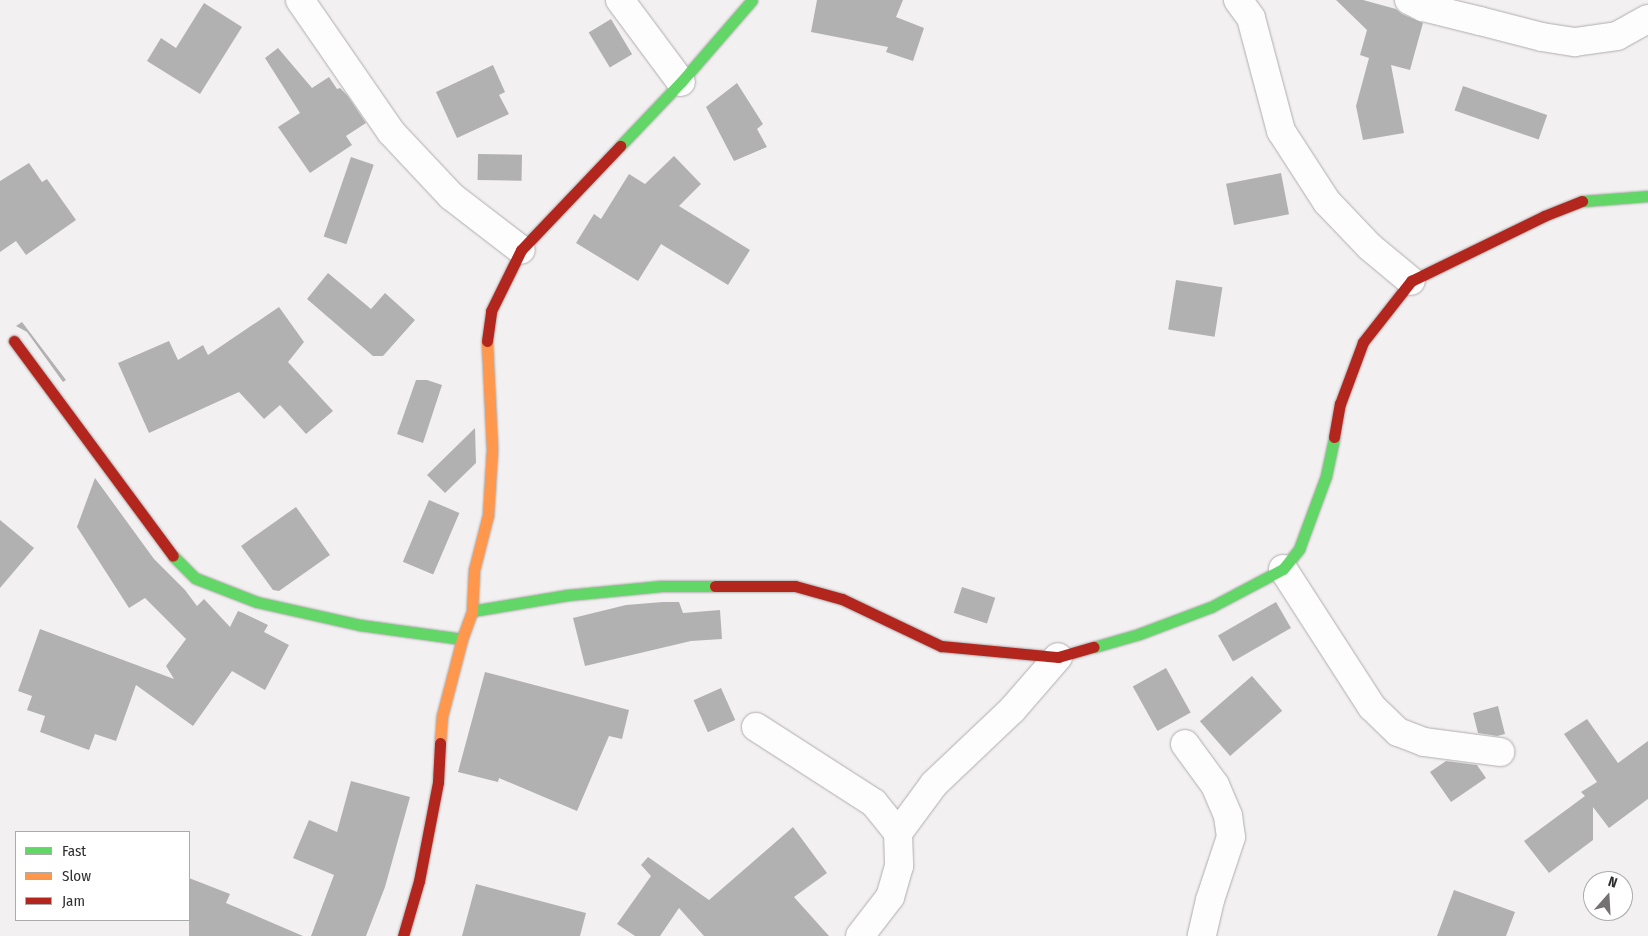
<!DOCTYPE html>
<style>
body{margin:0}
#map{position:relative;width:1648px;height:936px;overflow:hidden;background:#f3f0f1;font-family:"Fira Sans Condensed",sans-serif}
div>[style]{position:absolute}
.building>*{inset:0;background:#b2b1b2;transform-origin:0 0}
.roads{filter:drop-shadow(0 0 1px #afadae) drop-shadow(0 0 1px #afadae)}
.street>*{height:28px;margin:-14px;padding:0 14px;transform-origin:14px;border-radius:14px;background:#fdfdfd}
.fast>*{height:11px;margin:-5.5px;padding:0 5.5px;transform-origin:5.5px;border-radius:5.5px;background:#63d668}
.slow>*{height:11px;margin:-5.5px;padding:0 5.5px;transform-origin:5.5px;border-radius:5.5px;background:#ff974d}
.jam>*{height:11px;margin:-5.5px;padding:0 5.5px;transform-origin:5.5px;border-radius:5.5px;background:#b3261e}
span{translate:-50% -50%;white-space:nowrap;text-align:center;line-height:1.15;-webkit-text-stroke:4px #fff;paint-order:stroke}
.legend{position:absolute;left:15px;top:831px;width:175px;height:90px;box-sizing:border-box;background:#fff;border:1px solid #acabac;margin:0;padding:6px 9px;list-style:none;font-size:15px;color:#302e2f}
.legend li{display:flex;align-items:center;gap:10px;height:25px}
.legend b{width:25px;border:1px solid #acabac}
.north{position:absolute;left:1583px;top:871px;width:50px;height:50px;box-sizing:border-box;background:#fff;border:1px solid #acabac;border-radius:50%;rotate:19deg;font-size:14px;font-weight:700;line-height:20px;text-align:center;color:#302e2f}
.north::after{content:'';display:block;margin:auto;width:18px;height:22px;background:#747273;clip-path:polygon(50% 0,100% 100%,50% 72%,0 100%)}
</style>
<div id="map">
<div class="building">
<div style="clip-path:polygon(817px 0,903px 0,896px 17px,924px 28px,913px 61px,886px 52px,888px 47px,811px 32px)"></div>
<div style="clip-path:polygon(1336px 0,1363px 0,1396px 9px,1402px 14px,1423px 23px,1410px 70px,1391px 65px,1404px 133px,1363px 140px,1356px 106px,1369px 58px,1360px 55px,1367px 30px)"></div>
<div style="clip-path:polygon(204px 3px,242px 27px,200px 94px,147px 61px,161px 38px,176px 48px)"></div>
<div style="left:611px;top:19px;width:41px;height:26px;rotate:59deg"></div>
<div style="clip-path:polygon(278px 48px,312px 88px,329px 77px,337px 89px,340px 88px,347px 95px,366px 123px,346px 136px,352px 145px,310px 173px,278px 127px,300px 113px,265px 58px)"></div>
<div style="clip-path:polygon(493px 65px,505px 92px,499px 95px,509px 114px,457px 138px,436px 92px)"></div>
<div style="clip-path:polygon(737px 83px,763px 124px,757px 129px,767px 147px,734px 161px,706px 107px)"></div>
<div style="left:1463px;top:86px;width:89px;height:26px;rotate:19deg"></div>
<div style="left:478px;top:154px;width:44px;height:26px;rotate:1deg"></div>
<div style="clip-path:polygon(674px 156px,701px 184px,679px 206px,750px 250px,728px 285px,661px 244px,638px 281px,576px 243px,594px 214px,601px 219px,629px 174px,645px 184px)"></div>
<div style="left:351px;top:157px;width:24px;height:84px;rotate:19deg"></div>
<div style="clip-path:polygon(29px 163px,42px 182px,47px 179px,76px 220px,26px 255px,16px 241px,0 252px,0 181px)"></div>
<div style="left:1281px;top:173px;width:42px;height:56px;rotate:79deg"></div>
<div style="clip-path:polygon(328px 273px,371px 309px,385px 293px,415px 320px,383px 356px,373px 356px,307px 299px)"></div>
<div style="left:1176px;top:280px;width:47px;height:50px;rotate:9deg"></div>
<div style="clip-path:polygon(279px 307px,304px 342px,288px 362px,333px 411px,306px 434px,280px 405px,264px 419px,239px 392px,149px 433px,118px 363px,169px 341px,178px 360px,203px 345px,208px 355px)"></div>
<div style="clip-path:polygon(22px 322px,66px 380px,63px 382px,27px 332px,16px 326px)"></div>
<div style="clip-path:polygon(416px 380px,427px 380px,442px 385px,423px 443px,397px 434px)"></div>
<div style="clip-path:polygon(475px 428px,476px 463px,445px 493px,427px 475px)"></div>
<div style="clip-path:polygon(95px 478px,154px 559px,185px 590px,197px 606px,204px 599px,230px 627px,238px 611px,243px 613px,268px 625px,264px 632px,289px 645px,265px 690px,232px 671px,193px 726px,136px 685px,116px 741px,95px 734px,89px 750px,40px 732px,45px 716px,27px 710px,32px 696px,18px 691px,40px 629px,174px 679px,166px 666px,186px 639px,145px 598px,129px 608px,77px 527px)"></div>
<div style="left:429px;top:500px;width:33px;height:67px;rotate:23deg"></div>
<div style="clip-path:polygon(296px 507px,330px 555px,279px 591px,273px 590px,241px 546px)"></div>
<div style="clip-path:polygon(0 520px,34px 548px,0 588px)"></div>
<div style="left:962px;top:587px;width:35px;height:27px;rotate:18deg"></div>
<div style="clip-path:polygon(663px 602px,679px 602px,683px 613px,720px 610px,722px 639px,691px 641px,585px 666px,573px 618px,626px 605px)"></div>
<div style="left:1276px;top:602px;width:30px;height:67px;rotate:60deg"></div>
<div style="left:1166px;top:668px;width:51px;height:38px;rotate:61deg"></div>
<div style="clip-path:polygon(485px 672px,629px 710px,622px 739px,609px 736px,577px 811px,499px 778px,498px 782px,458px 772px)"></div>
<div style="left:1252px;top:676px;width:46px;height:69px;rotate:49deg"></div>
<div style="left:721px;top:688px;width:35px;height:30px;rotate:66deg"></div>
<div style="clip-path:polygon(1498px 706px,1505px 734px,1497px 736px,1478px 733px,1473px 713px)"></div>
<div style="clip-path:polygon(1587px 719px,1618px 763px,1648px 741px,1648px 799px,1609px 828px,1593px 807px,1593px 840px,1549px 873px,1524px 841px,1585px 796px,1581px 792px,1597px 782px,1564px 734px)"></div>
<div style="clip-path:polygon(1446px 761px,1477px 765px,1486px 778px,1451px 802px,1430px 772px)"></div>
<div style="clip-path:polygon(351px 781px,410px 797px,385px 887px,366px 936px,311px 936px,334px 875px,293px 858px,309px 820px,337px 832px)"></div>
<div style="clip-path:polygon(793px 827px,827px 873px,794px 897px,829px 936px,704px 936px,679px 908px,660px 936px,635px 936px,617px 924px,651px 876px,641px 865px,648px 857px,709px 900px)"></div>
<div style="clip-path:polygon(189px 878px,230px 894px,226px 903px,303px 936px,189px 936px)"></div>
<div style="clip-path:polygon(476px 884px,586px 913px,580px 936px,462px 936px)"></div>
<div style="clip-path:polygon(1454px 890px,1515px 912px,1506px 936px,1437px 936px)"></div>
</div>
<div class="roads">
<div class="street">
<div style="left:300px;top:0;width:160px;rotate:55.4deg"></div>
<div style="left:391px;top:132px;width:88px;rotate:46.8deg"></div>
<div style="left:451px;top:196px;width:88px;rotate:37.6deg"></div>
<div style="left:620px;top:0;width:102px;rotate:53.4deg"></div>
<div style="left:1238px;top:0;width:22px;rotate:54deg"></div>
<div style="left:1251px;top:18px;width:117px;rotate:75.1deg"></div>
<div style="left:1281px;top:131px;width:85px;rotate:57.1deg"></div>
<div style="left:1327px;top:202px;width:62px;rotate:46.3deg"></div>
<div style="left:1370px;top:247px;width:53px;rotate:39.7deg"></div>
<div style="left:1409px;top:0;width:16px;rotate:27deg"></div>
<div style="left:1423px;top:7px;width:59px;rotate:13.8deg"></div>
<div style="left:1480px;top:21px;width:64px;rotate:14.5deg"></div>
<div style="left:1542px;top:37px;width:33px;rotate:9deg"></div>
<div style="left:1575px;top:42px;width:42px;rotate:-8.1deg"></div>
<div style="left:1617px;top:36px;width:35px;rotate:-29deg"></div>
<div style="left:1283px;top:569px;width:164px;rotate:57.2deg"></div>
<div style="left:1372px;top:707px;width:36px;rotate:44deg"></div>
<div style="left:1398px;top:732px;width:28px;rotate:21deg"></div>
<div style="left:1424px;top:742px;width:77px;rotate:7.5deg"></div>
<div style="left:756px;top:727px;width:140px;rotate:32.8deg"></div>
<div style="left:874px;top:803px;width:38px;rotate:51deg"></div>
<div style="left:898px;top:833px;width:33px;rotate:88deg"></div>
<div style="left:899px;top:866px;width:32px;rotate:106deg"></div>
<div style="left:890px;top:897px;width:49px;rotate:127.6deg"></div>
<div style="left:1185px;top:744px;width:51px;rotate:53.8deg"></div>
<div style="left:1215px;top:785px;width:34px;rotate:67deg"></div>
<div style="left:1228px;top:816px;width:21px;rotate:82deg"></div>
<div style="left:1231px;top:837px;width:66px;rotate:108.4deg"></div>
<div style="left:1210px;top:900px;width:37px;rotate:103deg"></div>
<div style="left:898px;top:833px;width:61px;rotate:-53.7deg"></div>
<div style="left:934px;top:784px;width:108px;rotate:-43.5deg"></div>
<div style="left:1012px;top:710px;width:70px;rotate:-49deg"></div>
</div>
<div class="fast">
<div style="left:620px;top:146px;width:88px;rotate:-46.4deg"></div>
<div style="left:681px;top:82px;width:108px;rotate:-49.1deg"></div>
<div style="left:1582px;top:201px;width:66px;rotate:-4.3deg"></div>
<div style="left:173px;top:556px;width:31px;rotate:45deg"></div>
<div style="left:195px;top:578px;width:66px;rotate:21.2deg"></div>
<div style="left:257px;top:602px;width:106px;rotate:12.6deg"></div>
<div style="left:360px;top:625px;width:103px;rotate:7.8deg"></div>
<div style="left:472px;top:611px;width:97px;rotate:-9.5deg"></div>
<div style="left:568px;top:595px;width:94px;rotate:-5.5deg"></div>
<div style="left:662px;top:586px;width:53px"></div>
<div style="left:1094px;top:647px;width:47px;rotate:-16.1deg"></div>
<div style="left:1139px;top:634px;width:77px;rotate:-20.6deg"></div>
<div style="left:1211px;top:607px;width:81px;rotate:-27.8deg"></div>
<div style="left:1283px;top:569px;width:26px;rotate:-51deg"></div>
<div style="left:1299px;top:549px;width:78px;rotate:-69.7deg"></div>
<div style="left:1326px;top:476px;width:40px;rotate:-78deg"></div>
</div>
<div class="slow">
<div style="left:440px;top:743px;width:27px;rotate:-86deg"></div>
<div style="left:442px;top:716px;width:80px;rotate:-75.4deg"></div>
<div style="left:462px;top:639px;width:30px;rotate:-70deg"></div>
<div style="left:472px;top:611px;width:41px;rotate:-87.2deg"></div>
<div style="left:474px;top:570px;width:57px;rotate:-75.7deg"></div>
<div style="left:488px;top:515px;width:66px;rotate:-86.5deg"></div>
<div style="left:492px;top:449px;width:108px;rotate:-92.7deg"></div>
</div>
<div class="jam">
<div style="left:14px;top:341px;width:267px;rotate:53.5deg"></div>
<div style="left:487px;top:341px;width:30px;rotate:-82deg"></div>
<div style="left:491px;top:311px;width:68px;rotate:-63.8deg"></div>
<div style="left:521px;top:250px;width:144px;rotate:-46.4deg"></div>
<div style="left:1334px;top:437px;width:34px;rotate:-80deg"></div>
<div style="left:1340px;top:404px;width:66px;rotate:-69.6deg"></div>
<div style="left:1363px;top:342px;width:78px;rotate:-51.8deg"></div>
<div style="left:1411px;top:281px;width:148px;rotate:-26deg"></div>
<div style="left:1544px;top:216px;width:41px;rotate:-21.5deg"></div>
<div style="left:715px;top:586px;width:80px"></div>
<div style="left:795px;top:586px;width:49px;rotate:15.5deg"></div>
<div style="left:842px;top:599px;width:110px;rotate:25.4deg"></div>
<div style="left:941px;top:646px;width:118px;rotate:5.4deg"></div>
<div style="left:1058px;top:657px;width:37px;rotate:-16deg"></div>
<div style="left:403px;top:936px;width:57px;rotate:-73.8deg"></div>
<div style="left:419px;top:881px;width:101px;rotate:-79.1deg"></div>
<div style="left:438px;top:782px;width:39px;rotate:-87deg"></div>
</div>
</div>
<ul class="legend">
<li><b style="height:6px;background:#63d668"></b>Fast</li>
<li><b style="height:6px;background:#ff974d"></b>Slow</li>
<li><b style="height:6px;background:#b3261e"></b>Jam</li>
</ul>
<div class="north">N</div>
</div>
